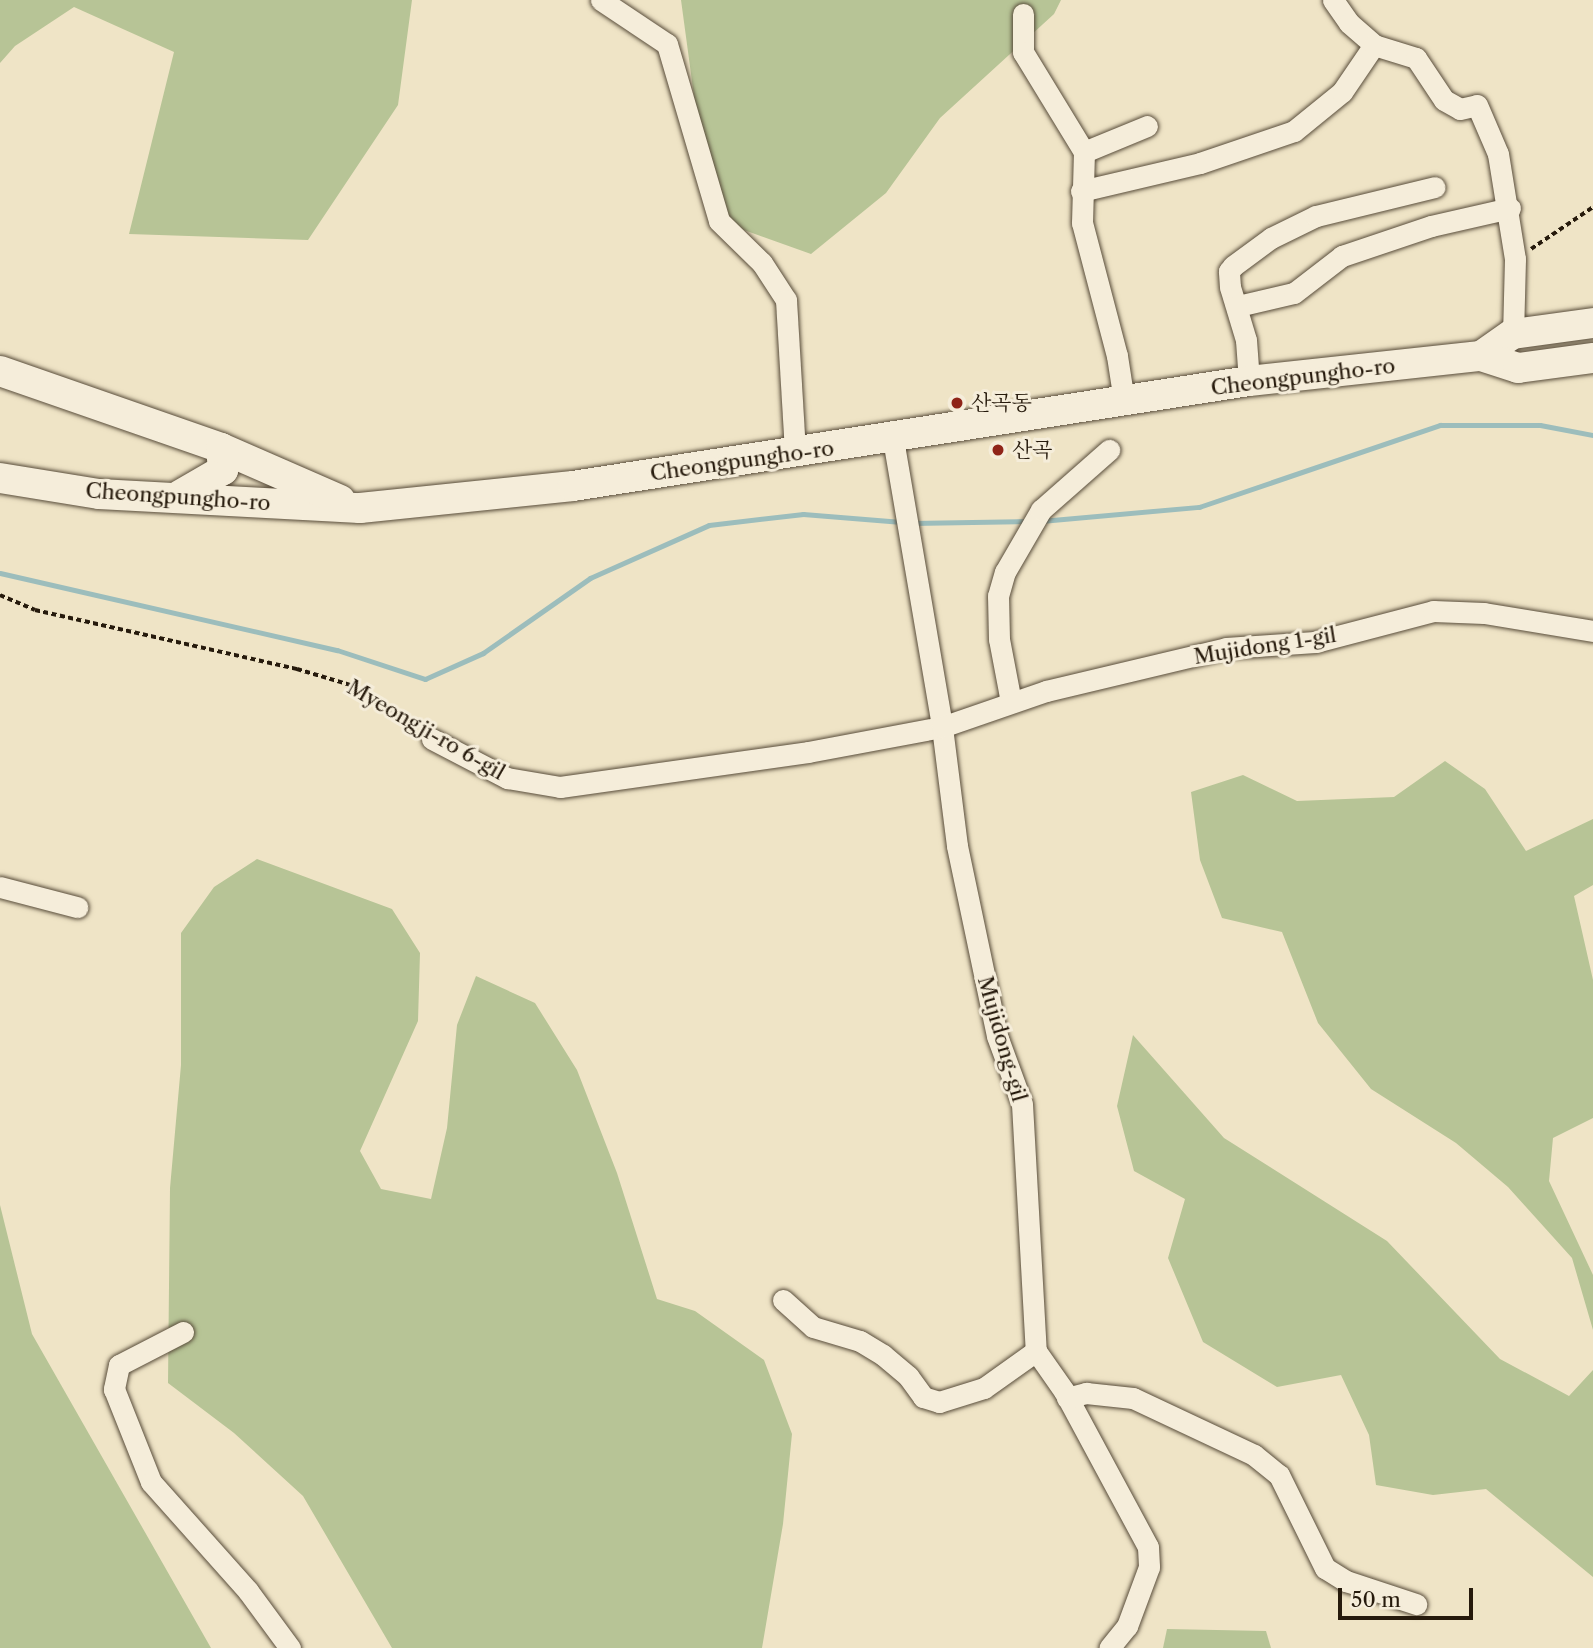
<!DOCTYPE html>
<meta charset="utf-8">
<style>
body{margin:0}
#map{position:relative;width:1593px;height:1648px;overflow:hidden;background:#efe4c6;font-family:"Libre Caslon Text","Noto Serif KR",serif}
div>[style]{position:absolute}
.green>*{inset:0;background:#b7c496}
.stream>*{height:5px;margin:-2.5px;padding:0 2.5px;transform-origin:2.5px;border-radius:2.5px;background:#9cbdbc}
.path>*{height:3.5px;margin-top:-1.75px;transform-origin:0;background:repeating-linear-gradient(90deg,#261a0c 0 5px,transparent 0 8.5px)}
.roads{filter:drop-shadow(0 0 2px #584c3a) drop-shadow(0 0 2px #584c3a)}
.street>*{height:21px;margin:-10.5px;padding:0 10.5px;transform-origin:10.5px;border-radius:10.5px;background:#f5edda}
.secondary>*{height:30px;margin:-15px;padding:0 15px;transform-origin:15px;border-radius:15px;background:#f5edda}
.dots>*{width:19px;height:19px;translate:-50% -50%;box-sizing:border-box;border:4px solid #f5edda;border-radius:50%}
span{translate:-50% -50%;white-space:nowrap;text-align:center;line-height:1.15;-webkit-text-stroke:6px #f5edda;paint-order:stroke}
.street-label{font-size:21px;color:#261a0c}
.poi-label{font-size:21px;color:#261a0c}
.left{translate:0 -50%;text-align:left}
.scale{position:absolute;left:1338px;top:1588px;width:135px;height:32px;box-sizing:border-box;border:4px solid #261a0c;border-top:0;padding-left:9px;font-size:21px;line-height:24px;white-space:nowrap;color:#261a0c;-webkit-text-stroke:5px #f5edda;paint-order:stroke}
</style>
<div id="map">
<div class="green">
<div style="clip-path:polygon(0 0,412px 0,398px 105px,308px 240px,129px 234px,174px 52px,74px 7px,15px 46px,0 63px)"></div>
<div style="clip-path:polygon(681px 0,1061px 0,1054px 14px,940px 118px,886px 193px,811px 254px,719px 221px,699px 133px)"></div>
<div style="clip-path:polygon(1445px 761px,1485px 789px,1526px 851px,1593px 819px,1593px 885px,1574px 896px,1593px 980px,1593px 1118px,1553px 1138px,1549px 1181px,1593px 1275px,1593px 1330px,1572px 1258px,1508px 1187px,1456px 1143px,1371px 1089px,1318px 1023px,1282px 932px,1222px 918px,1200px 860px,1191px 792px,1243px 775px,1297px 801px,1394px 797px)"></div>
<div style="clip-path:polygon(257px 859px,392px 909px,420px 953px,418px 1021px,360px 1151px,381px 1189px,431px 1199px,447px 1128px,457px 1025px,476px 976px,535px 1003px,577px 1070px,617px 1173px,657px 1299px,695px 1311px,764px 1360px,792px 1434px,783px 1524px,762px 1648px,392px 1648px,303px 1496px,234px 1433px,168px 1383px,170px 1188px,181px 1065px,181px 933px,214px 887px)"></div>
<div style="clip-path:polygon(1133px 1035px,1224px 1138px,1387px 1241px,1500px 1359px,1569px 1396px,1593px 1370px,1593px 1577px,1486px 1489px,1433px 1495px,1376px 1485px,1369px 1435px,1341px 1375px,1277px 1387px,1203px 1342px,1168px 1258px,1185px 1199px,1134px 1171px,1117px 1106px)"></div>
<div style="clip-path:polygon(0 1205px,32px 1334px,211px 1648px,0 1648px)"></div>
<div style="clip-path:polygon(1167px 1629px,1266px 1631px,1271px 1648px,1163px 1648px)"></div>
</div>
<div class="stream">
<div style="left:1041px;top:521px;width:159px;rotate:-5.1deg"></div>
<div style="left:1199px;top:507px;width:255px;rotate:-18.8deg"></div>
<div style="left:1440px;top:425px;width:100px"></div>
<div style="left:1540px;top:425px;width:54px;rotate:10.7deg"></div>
<div style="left:912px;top:523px;width:116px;rotate:-1deg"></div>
<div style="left:0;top:573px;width:346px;rotate:12.9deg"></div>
<div style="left:337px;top:650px;width:93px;rotate:18.2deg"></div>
<div style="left:425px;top:679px;width:64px;rotate:-24.1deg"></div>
<div style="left:483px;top:653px;width:131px;rotate:-35deg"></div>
<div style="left:590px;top:578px;width:130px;rotate:-24deg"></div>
<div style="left:709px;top:525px;width:95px;rotate:-6.7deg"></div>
<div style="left:803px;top:514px;width:99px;rotate:4.6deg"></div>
</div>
<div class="path">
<div style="left:1531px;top:249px;width:75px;rotate:-34.1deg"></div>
<div style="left:0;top:595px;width:38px;rotate:23deg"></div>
<div style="left:35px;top:610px;width:269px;rotate:12.7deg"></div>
<div style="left:297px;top:669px;width:59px;rotate:16.6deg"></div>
<div style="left:354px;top:686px;width:76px;rotate:33.7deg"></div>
</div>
<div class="roads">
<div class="street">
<div style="left:601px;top:0;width:79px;rotate:33.7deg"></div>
<div style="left:667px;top:44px;width:184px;rotate:73.6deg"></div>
<div style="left:719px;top:221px;width:60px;rotate:44.3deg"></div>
<div style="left:762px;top:263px;width:44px;rotate:57deg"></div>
<div style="left:786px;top:300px;width:153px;rotate:86.6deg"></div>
<div style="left:1333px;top:0;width:28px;rotate:55deg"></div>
<div style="left:1349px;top:23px;width:33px;rotate:41deg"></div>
<div style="left:1023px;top:14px;width:38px;rotate:90deg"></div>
<div style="left:1023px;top:52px;width:117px;rotate:58.6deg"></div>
<div style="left:1081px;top:191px;width:122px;rotate:-13.2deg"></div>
<div style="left:1200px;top:163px;width:99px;rotate:-18.8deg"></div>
<div style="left:1294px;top:131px;width:62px;rotate:-39.1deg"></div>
<div style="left:1342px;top:92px;width:57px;rotate:-55.8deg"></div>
<div style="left:1374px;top:45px;width:44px;rotate:17.2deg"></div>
<div style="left:1416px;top:58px;width:50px;rotate:56.3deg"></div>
<div style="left:1444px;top:100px;width:18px;rotate:29deg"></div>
<div style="left:1460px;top:109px;width:17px;rotate:-13deg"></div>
<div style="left:1477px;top:105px;width:53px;rotate:66.8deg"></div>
<div style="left:1498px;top:154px;width:106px;rotate:80.8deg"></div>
<div style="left:1515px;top:259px;width:75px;rotate:91.5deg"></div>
<div style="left:1238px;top:306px;width:57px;rotate:-13.1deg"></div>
<div style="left:1294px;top:293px;width:61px;rotate:-37.6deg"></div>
<div style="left:1342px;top:256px;width:94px;rotate:-18.6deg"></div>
<div style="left:1431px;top:226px;width:81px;rotate:-12.8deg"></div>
<div style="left:1249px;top:381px;width:41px;rotate:-94.2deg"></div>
<div style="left:1246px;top:340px;width:55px;rotate:-106.8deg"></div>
<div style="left:1230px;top:287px;width:16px;rotate:-94deg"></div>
<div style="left:1229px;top:271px;width:6px;rotate:-51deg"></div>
<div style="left:1233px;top:266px;width:47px;rotate:-36.4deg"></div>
<div style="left:1271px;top:238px;width:50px;rotate:-26.1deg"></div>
<div style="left:1316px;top:216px;width:122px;rotate:-13.7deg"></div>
<div style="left:1124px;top:401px;width:46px;rotate:-98.8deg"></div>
<div style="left:1117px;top:356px;width:138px;rotate:-104.7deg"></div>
<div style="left:1082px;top:223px;width:71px;rotate:-88.4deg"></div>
<div style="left:1084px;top:152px;width:68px;rotate:-22.4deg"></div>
<div style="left:893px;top:439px;width:292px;rotate:80.3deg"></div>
<div style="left:942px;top:727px;width:120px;rotate:82.8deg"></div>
<div style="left:957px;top:846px;width:194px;rotate:78.1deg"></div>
<div style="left:997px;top:1036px;width:72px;rotate:69.8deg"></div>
<div style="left:1022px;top:1104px;width:247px;rotate:86.8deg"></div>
<div style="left:1036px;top:1351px;width:49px;rotate:55deg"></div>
<div style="left:1064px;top:1391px;width:177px;rotate:61.7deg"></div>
<div style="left:1148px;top:1547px;width:20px;rotate:87deg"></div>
<div style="left:1149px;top:1567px;width:63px;rotate:110.4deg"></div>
<div style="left:1127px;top:1626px;width:28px;rotate:129deg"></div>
<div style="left:1011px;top:702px;width:64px;rotate:-100.8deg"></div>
<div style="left:999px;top:639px;width:43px;rotate:-91.3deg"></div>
<div style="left:998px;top:596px;width:25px;rotate:-74deg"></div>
<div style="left:1005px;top:572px;width:72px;rotate:-59.9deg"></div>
<div style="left:1041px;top:510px;width:91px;rotate:-41.4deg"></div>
<div style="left:432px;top:739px;width:85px;rotate:27.5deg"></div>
<div style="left:507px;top:778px;width:54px;rotate:9.6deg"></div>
<div style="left:560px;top:787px;width:250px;rotate:-8deg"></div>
<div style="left:808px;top:752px;width:136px;rotate:-10.6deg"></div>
<div style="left:942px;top:727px;width:110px;rotate:-19.1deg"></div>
<div style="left:1046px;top:691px;width:185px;rotate:-13.4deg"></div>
<div style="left:1226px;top:648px;width:89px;rotate:-3.9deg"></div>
<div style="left:1315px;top:642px;width:122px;rotate:-14.7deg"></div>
<div style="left:1433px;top:611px;width:51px;rotate:2.2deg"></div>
<div style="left:1484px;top:613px;width:110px;rotate:9.4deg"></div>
<div style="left:0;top:887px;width:80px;rotate:14.6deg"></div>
<div style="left:783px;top:1300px;width:40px;rotate:42deg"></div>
<div style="left:813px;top:1327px;width:49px;rotate:16.6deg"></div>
<div style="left:860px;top:1341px;width:27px;rotate:31deg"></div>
<div style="left:883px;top:1355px;width:33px;rotate:40deg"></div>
<div style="left:908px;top:1376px;width:26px;rotate:54deg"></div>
<div style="left:923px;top:1397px;width:17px;rotate:17deg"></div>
<div style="left:939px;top:1402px;width:47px;rotate:-17.3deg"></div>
<div style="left:984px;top:1388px;width:64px;rotate:-35.4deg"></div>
<div style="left:183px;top:1332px;width:72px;rotate:152.7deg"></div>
<div style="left:119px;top:1365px;width:25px;rotate:102deg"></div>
<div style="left:114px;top:1389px;width:100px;rotate:68.3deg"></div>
<div style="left:151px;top:1482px;width:146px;rotate:48.3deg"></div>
<div style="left:248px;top:1591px;width:71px;rotate:53.6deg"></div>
<div style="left:1067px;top:1398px;width:20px;rotate:-15deg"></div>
<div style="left:1086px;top:1393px;width:47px;rotate:6.1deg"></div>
<div style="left:1133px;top:1398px;width:134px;rotate:25.2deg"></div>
<div style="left:1254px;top:1455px;width:32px;rotate:39deg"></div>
<div style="left:1279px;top:1475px;width:104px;rotate:63.7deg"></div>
<div style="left:1325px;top:1568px;width:25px;rotate:32deg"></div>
<div style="left:1346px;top:1581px;width:74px;rotate:18.2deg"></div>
</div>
<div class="secondary">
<div style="left:1481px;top:356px;width:39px;rotate:-35deg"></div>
<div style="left:1513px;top:334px;width:81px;rotate:-7.8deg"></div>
<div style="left:0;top:371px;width:234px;rotate:19.2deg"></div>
<div style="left:0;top:478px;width:100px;rotate:9.2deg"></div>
<div style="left:99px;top:494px;width:261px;rotate:3.1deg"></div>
<div style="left:360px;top:508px;width:214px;rotate:-5.9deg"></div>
<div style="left:573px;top:486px;width:684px;rotate:-8.83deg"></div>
<div style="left:1249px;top:381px;width:233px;rotate:-6.2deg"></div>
<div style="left:1481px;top:356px;width:39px;rotate:18deg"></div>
<div style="left:1518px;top:368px;width:76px;rotate:-7.6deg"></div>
<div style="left:180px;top:495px;width:50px;rotate:-30.2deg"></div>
<div style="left:223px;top:470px;width:22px;rotate:-95deg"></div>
<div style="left:221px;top:448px;width:130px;rotate:23.6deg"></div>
</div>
</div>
<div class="dots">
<div style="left:957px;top:403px;background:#8f2418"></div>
<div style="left:998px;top:450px;background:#8f2418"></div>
</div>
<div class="street-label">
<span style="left:1303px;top:377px;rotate:-7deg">Cheongpungho-ro</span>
<span style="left:742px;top:461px;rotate:-8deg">Cheongpungho-ro</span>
<span style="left:178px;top:497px;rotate:4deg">Cheongpungho-ro</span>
<span style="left:1265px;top:646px;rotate:-9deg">Mujidong 1-gil</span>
<span style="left:426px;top:730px;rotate:30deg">Myeongji-ro 6-gil</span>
<span style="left:1002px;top:1039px;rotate:74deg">Mujidong-gil</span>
</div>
<div class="poi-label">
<span class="left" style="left:971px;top:403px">산곡동</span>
<span class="left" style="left:1012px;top:450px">산곡</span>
</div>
<div class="scale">50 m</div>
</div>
